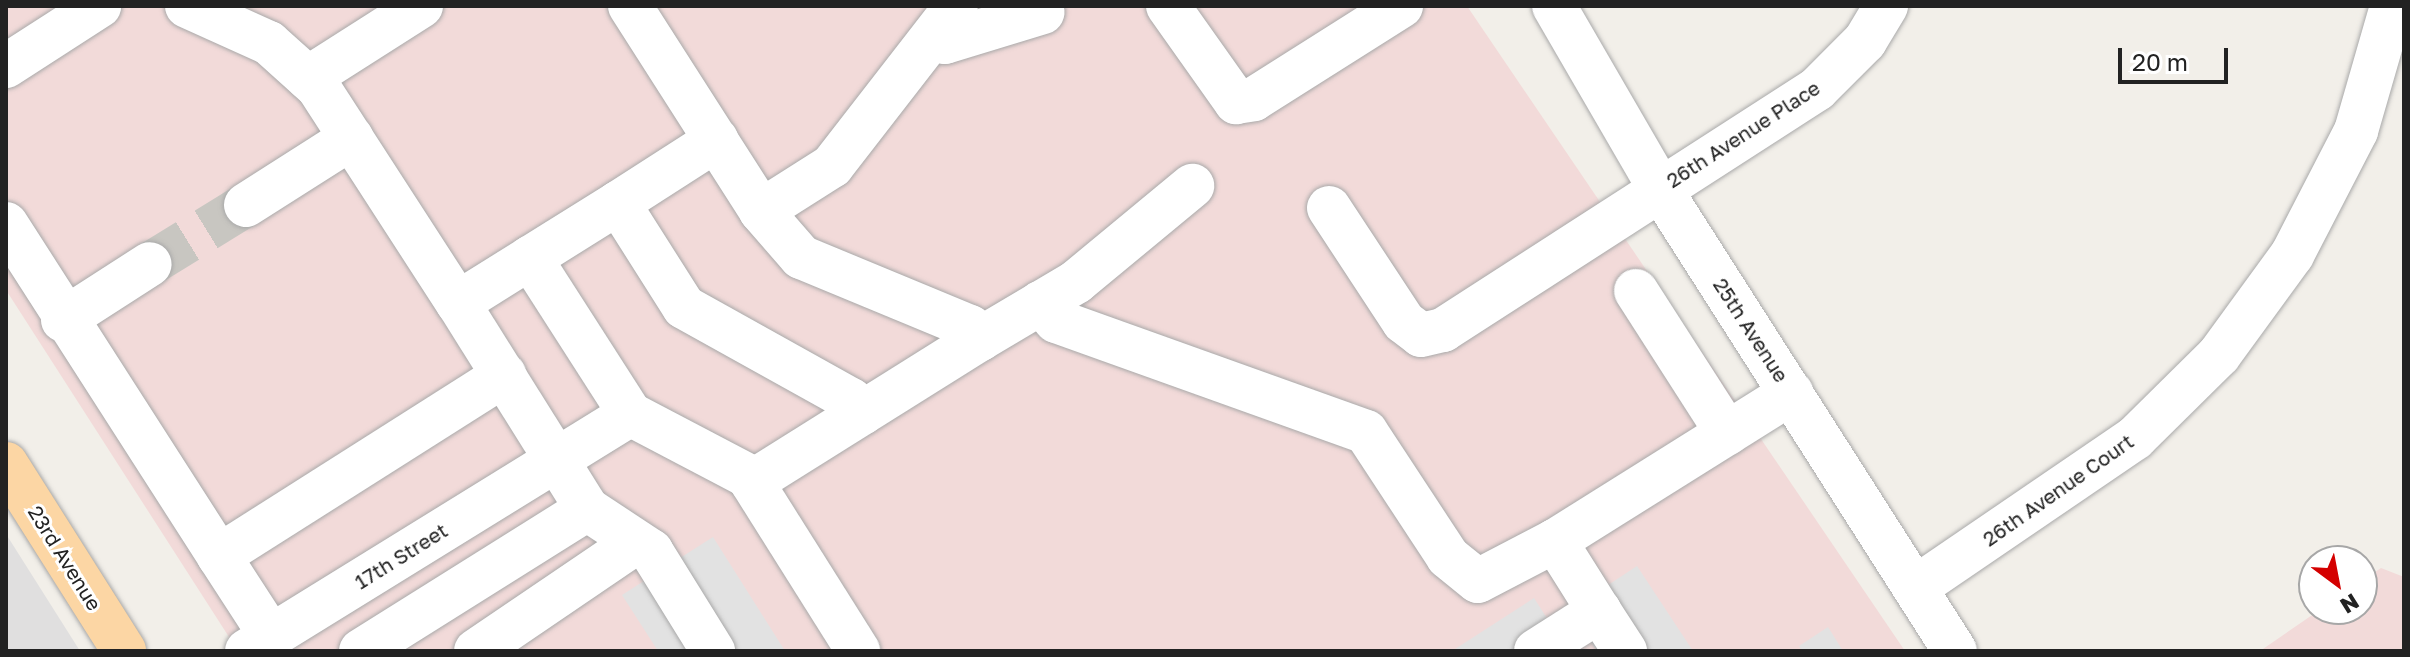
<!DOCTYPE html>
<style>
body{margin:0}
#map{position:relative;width:2410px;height:657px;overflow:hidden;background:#f2efe9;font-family:"Golos Text",sans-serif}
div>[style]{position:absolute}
.residential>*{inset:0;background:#e0dfdf}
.commercial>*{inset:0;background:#f2dad9}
.parking>*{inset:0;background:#e2e2e2}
.minor-tunnel>*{height:44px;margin-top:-22px;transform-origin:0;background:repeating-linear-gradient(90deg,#c8c6c1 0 44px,transparent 0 66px)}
.roads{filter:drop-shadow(0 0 2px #a9a9a9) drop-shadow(0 0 2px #a9a9a9)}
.minor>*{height:44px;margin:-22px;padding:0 22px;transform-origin:22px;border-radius:22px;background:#fff}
.major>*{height:44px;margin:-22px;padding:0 22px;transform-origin:22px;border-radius:22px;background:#fcd6a4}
span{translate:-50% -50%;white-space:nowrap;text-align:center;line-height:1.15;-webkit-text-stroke:6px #fff;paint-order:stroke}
.street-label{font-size:20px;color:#222}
.frame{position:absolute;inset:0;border:8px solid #222;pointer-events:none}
.north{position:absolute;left:2298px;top:545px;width:80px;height:80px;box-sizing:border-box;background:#fff;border:2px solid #a7a7a7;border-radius:50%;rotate:148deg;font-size:22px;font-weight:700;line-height:32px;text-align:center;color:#222}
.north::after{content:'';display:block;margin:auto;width:28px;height:36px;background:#d40000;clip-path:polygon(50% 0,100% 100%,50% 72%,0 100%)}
.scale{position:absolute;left:2118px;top:48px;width:110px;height:36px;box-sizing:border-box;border:4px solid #222;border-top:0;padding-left:10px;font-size:24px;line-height:28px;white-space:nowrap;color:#222;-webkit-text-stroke:6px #fff;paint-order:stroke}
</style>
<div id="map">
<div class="residential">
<div style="clip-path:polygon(6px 534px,80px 651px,6px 651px)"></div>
</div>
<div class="commercial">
<div style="clip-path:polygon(6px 6px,1467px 6px,1905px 651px,238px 651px,6px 290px)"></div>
<div style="clip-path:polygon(2381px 568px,2404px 577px,2404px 651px,2260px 651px,2321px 609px,2362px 609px,2362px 581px)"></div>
</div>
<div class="parking">
<div style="clip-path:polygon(713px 537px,785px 651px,658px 651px,622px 595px)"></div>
<div style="clip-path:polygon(1637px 566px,1693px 651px,1597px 651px,1570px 610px)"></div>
<div style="clip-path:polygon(1534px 598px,1568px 651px,1452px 651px)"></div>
<div style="clip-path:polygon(1828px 627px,1843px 651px,1802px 651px,1799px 646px)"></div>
</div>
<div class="minor-tunnel">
<div style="left:150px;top:264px;width:113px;rotate:-31.6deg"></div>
</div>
<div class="roads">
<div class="minor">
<div style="left:187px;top:6px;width:90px;rotate:24.3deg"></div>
<div style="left:269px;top:43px;width:66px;rotate:41.9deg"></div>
<div style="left:318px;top:87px;width:257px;rotate:57.1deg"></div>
<div style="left:458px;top:303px;width:85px;rotate:-32deg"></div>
<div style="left:530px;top:258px;width:185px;rotate:57.3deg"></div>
<div style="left:630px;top:414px;width:133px;rotate:27.7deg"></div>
<div style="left:748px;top:476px;width:207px;rotate:57.8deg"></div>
<div style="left:630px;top:6px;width:243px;rotate:57.4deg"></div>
<div style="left:761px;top:211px;width:84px;rotate:-32.4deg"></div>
<div style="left:832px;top:166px;width:202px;rotate:-52.2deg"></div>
<div style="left:1168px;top:6px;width:118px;rotate:54.7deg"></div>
<div style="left:1236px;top:102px;width:18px;rotate:-9deg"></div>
<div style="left:1254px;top:99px;width:174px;rotate:-32.3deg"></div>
<div style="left:1554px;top:6px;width:211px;rotate:59.9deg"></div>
<div style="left:1660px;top:189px;width:548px;rotate:57.44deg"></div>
<div style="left:935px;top:35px;width:12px;rotate:35deg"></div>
<div style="left:945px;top:42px;width:102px;rotate:-17deg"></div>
<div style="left:6px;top:66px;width:111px;rotate:-32.8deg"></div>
<div style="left:308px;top:78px;width:134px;rotate:-32.5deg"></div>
<div style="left:618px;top:203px;width:117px;rotate:-32.7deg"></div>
<div style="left:246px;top:205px;width:125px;rotate:-32.5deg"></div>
<div style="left:1329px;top:208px;width:136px;rotate:56.7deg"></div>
<div style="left:1404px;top:322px;width:21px;rotate:37deg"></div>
<div style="left:1421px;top:335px;width:23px;rotate:-13deg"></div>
<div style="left:1443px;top:330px;width:445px;rotate:-32.8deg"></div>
<div style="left:1817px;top:89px;width:68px;rotate:-45deg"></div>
<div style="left:1865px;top:41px;width:41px;rotate:-59deg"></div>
<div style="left:761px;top:211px;width:61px;rotate:49deg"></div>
<div style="left:801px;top:257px;width:183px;rotate:22.5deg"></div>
<div style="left:970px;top:327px;width:16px;rotate:50deg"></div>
<div style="left:980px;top:339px;width:112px;rotate:-30.7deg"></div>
<div style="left:1076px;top:282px;width:151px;rotate:-39.6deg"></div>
<div style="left:6px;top:224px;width:394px;rotate:57.3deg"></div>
<div style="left:219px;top:556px;width:338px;rotate:-32.4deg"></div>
<div style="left:530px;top:258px;width:104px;rotate:-32deg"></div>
<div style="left:618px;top:203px;width:123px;rotate:57.6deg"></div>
<div style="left:684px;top:307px;width:191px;rotate:29.1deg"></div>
<div style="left:851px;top:400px;width:17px;rotate:50deg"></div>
<div style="left:1636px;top:291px;width:169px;rotate:57.3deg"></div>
<div style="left:458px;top:303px;width:243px;rotate:57.9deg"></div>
<div style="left:587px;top:509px;width:77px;rotate:33.3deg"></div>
<div style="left:651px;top:551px;width:118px;rotate:58.2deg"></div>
<div style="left:1040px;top:303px;width:24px;rotate:48deg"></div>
<div style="left:1056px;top:321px;width:329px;rotate:19.7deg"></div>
<div style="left:1366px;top:432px;width:149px;rotate:56.7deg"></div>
<div style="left:1448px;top:557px;width:38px;rotate:39deg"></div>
<div style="left:1478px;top:581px;width:87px;rotate:-27.5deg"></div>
<div style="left:63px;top:320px;width:103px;rotate:-32.8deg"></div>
<div style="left:752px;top:482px;width:269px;rotate:-32.1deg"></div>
<div style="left:219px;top:556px;width:95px;rotate:57deg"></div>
<div style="left:1915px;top:588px;width:266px;rotate:-34.3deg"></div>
<div style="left:2135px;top:438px;width:118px;rotate:-44.7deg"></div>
<div style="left:2219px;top:355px;width:124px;rotate:-53.9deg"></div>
<div style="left:2292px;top:255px;width:140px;rotate:-62.7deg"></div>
<div style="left:2356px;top:131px;width:130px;rotate:-73.9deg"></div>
<div style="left:1599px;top:611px;width:48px;rotate:57deg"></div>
<div style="left:247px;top:651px;width:450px;rotate:-31.7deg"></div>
<div style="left:361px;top:651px;width:267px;rotate:-32.1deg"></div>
<div style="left:476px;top:651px;width:192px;rotate:-34.2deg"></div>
<div style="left:1536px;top:651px;width:75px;rotate:-32.4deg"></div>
<div style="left:1599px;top:611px;width:83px;rotate:-122.2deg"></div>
<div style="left:1555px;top:541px;width:279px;rotate:-32.1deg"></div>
</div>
<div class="major">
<div style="left:6px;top:464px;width:221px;rotate:57.7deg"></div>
</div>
</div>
<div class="street-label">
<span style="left:1743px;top:134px;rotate:-33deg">26th Avenue Place</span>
<span style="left:1751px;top:330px;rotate:57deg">25th Avenue</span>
<span style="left:2058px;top:490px;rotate:-35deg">26th Avenue Court</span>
<span style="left:401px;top:556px;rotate:-32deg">17th Street</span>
<span style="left:65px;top:558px;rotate:58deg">23rd Avenue</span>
</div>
<div class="frame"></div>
<div class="north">N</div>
<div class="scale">20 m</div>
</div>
